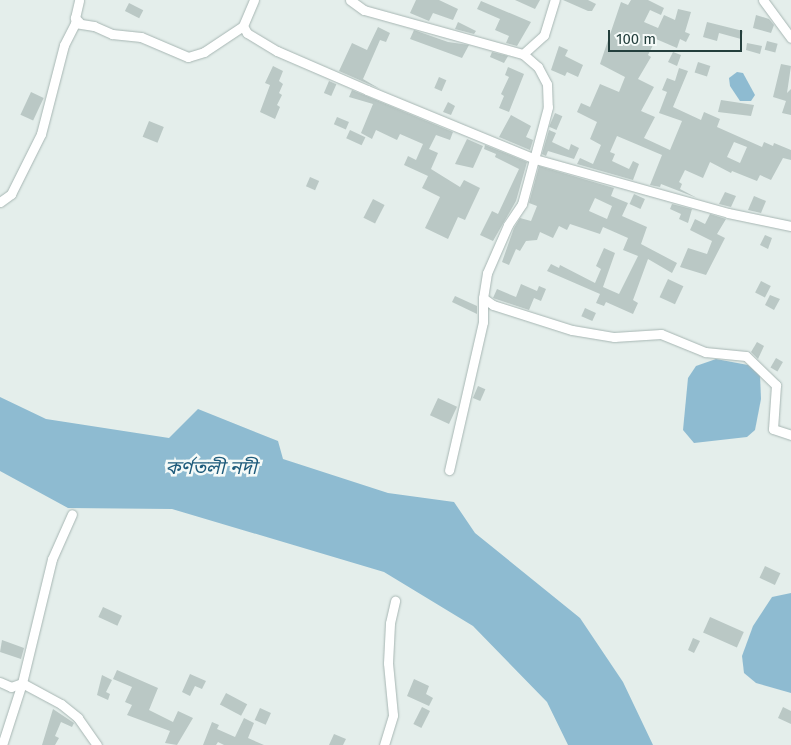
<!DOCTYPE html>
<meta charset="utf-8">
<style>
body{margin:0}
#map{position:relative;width:791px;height:745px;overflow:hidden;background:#e4eeeb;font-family:"Fira Sans","Noto Sans Bengali",sans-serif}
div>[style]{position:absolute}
.water>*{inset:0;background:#8ebbd1}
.building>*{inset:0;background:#bac8c5;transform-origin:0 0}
.roads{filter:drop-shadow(0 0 1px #a7b6b3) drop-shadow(0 0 1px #a7b6b3)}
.minor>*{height:9px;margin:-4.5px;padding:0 4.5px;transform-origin:4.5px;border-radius:4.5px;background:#fff}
span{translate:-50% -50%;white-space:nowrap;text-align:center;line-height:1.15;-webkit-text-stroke:5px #f5faf8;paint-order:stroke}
.water-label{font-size:19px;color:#1e5b7b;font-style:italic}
.scale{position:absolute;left:608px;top:30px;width:134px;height:22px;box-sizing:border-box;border:2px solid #243f3d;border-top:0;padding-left:6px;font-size:15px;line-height:18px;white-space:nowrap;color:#243f3d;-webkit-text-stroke:4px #f5faf8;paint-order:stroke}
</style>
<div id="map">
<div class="water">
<div style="clip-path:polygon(737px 72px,743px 73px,755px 95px,751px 101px,740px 101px,730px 86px,729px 78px)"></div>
<div style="clip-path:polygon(716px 359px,748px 365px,760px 375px,761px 399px,755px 430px,747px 437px,694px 443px,683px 430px,688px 378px,696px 366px)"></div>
<div style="clip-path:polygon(0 397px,46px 419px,169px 438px,198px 409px,278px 441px,283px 459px,388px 493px,454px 502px,475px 533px,580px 618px,623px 682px,653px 745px,568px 745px,547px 702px,473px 626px,384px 572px,172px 509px,68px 508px,0 471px)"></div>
<div style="clip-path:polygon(791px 593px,791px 693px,756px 683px,744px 673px,742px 656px,753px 626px,772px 597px)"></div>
</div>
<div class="building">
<div style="clip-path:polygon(416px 0,439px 0,458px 9px,453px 20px,433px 13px,429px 21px,410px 13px)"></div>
<div style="clip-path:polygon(515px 0,540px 0,535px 9px)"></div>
<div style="clip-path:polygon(563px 0,588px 0,596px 4px,592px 11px,588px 11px)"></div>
<div style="clip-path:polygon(evenodd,631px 0,648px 0,664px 8px,661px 15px,650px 10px,644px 22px,658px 28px,664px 15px,675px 20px,678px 9px,691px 12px,685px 32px,690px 34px,686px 42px,680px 39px,677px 48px,656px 39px,648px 55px,651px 57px,638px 79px,654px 87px,641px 111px,655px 117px,644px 138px,670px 150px,682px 121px,659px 113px,667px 92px,662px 90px,667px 78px,675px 81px,679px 68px,688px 71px,673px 107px,701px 120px,704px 112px,720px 119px,717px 127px,762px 147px,764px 142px,773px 146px,774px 143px,791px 150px,791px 160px,783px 158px,771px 180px,760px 175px,757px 181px,732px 171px,731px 173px,710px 162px,703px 178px,685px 170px,679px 182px,682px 184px,680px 189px,697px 198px,661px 184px,660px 187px,650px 185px,662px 155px,617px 136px,610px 152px,615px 154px,612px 161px,629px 169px,633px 161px,639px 164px,633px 180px,577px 164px,580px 158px,593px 164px,601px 145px,590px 139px,597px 122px,577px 112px,581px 103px,590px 107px,600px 84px,619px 92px,625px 77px,600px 64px,621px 2px,628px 5px,631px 0,734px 142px,747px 147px,740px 163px,727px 157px,734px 142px)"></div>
<div style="clip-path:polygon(481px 1px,531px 22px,517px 46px,506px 43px,509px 36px,495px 30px,500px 19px,477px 9px)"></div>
<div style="left:129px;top:3px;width:16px;height:9px;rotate:27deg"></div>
<div style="clip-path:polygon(756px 15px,769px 19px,774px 25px,771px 33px,753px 28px)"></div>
<div style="clip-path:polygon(458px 22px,476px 31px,474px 34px,455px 29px)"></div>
<div style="clip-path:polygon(707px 22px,743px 31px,741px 39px,719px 33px,717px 41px,703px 37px)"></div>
<div style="clip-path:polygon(378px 27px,390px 33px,386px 42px,380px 40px,363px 79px,380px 89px,339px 71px,352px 43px,367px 50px)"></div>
<div style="clip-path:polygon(414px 30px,448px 42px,469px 45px,462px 58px,410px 39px)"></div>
<div style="left:767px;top:41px;width:11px;height:9px;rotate:15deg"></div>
<div style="clip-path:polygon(747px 43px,762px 46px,760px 54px,746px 50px)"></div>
<div style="clip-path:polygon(559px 46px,568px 50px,565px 56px,583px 65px,578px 77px,567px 72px,565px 76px,551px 70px)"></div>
<div style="clip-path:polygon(492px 52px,508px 56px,504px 63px,490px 57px)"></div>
<div style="clip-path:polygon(673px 52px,681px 55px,677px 66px,668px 62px)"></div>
<div style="left:698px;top:62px;width:13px;height:11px;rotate:18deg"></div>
<div style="clip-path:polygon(781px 64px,791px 66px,787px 93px,791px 89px,791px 115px,782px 113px,786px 101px,773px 97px)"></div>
<div style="clip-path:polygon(273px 66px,283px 71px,279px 81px,283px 84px,279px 93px,282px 95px,277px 105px,280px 107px,275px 119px,260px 112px,270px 85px,265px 83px)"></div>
<div style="clip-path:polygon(508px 67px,524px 74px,509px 112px,499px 108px,504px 96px,501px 94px,509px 77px,505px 75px)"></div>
<div style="left:439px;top:77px;width:8px;height:12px;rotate:23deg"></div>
<div style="left:329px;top:81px;width:8px;height:13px;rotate:23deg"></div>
<div style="clip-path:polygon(352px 90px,453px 132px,450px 140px,436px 135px,429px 149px,438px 153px,431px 169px,460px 187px,464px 180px,480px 188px,465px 220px,458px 217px,448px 239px,425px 228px,440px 197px,422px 188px,428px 176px,404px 165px,408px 156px,416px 160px,423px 144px,400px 134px,397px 140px,376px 130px,372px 139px,361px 133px,373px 104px,349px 97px)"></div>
<div style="left:31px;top:92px;width:14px;height:25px;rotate:25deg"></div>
<div style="clip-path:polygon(721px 100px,754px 105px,751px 116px,718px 112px)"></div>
<div style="clip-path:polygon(448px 102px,455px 106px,451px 115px,443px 112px)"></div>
<div style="left:555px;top:113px;width:8px;height:15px;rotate:23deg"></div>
<div style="clip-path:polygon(511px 115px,531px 126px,526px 137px,533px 140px,530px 150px,499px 137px)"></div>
<div style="left:337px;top:117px;width:13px;height:8px;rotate:23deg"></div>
<div style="left:149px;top:121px;width:16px;height:17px;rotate:22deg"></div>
<div style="left:350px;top:130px;width:17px;height:9px;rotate:25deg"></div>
<div style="clip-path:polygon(549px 130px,556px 133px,552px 142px,569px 150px,571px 144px,579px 148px,574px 159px,548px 151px,546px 156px,542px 154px)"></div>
<div style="clip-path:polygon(467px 139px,483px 146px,473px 168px,455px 164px)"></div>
<div style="clip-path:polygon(485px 145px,527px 162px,516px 201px,493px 241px,480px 235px,492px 211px,498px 214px,519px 169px,495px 157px,496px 154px,484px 149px)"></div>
<div style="clip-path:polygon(evenodd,539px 166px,614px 188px,611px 196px,628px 203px,622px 216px,647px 227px,641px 244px,677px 263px,672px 273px,648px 259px,633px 300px,638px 303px,633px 314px,606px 302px,604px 306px,596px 303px,600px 294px,547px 271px,551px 264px,559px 268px,560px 265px,595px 283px,601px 269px,596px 266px,604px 248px,615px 253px,603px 287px,619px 294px,638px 256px,623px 250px,628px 238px,603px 227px,600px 234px,570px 224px,567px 230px,559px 226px,553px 238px,540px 232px,537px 240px,526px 241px,520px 251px,516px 249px,509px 265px,502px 262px,514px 228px,520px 218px,531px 221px,537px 206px,529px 203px,539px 166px,595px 198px,612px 206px,607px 219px,589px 211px,595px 198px)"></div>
<div style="left:310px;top:177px;width:10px;height:10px;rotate:24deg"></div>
<div style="clip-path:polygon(725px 192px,736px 196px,731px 207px,719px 204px)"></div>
<div style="left:634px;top:194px;width:12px;height:11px;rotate:24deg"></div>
<div style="clip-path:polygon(754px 196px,766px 201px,761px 213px,748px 210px)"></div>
<div style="left:373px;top:199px;width:13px;height:21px;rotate:27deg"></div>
<div style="clip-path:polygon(672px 204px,692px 209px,688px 223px,679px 219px,681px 214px,670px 209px)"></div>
<div style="clip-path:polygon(710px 214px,726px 219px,717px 234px,725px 238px,706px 275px,680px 267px,688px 248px,707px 254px,712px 241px,690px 230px,695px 219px,705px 224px)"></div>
<div style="clip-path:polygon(765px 235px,772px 238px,768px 249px,760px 245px)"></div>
<div style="left:668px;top:279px;width:17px;height:20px;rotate:25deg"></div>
<div style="left:761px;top:281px;width:11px;height:13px;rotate:27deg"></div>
<div style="clip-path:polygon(521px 284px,537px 291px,539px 286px,546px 289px,541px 301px,534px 298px,529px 310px,493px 298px,497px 289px,516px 297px)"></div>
<div style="clip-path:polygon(770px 295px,780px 299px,774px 310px,765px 305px)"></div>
<div style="clip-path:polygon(455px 296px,477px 306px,477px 314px,452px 302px)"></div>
<div style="left:585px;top:308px;width:12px;height:9px;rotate:24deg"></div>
<div style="clip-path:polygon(757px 342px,764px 346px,758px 359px,751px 352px)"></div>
<div style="left:776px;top:358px;width:8px;height:11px;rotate:30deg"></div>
<div style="left:478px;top:386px;width:8px;height:13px;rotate:23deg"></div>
<div style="left:438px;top:398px;width:21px;height:19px;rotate:25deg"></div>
<div style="left:765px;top:566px;width:17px;height:13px;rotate:25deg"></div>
<div style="left:103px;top:607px;width:21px;height:11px;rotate:25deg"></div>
<div style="left:710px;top:617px;width:37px;height:17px;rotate:24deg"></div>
<div style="clip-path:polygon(693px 638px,700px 641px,694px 653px,688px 650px)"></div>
<div style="clip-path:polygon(2px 640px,24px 648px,21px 659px,0 652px)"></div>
<div style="clip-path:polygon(117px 670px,158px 688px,149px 710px,173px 722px,178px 711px,193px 718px,177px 745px,165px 743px,170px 731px,127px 715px,132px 705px,125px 702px,132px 687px,113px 679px)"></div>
<div style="clip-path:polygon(190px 674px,206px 681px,202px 689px,195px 686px,190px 696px,182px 692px)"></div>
<div style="clip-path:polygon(102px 675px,112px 680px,106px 692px,110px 694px,108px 700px,97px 695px)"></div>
<div style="clip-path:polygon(414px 679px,429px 686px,426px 694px,433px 698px,429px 706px,407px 696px)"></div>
<div style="left:226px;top:693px;width:24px;height:13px;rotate:28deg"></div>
<div style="left:422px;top:707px;width:9px;height:19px;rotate:27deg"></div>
<div style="clip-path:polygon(783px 707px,791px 711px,791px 724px,778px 718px)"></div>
<div style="left:260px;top:708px;width:12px;height:13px;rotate:24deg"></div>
<div style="clip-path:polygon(53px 709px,74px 723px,72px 727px,61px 722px,55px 736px,59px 738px,55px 745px,42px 745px)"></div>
<div style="clip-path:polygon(244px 718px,254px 723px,248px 738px,264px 745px,224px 745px,218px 742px,216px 745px,203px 745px,212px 722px,219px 725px,217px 729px,235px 737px)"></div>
<div style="clip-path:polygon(334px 734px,346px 739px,343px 745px,329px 745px)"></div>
</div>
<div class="roads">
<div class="minor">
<div style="left:254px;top:0;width:28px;rotate:113deg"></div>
<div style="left:243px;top:26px;width:8px;rotate:60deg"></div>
<div style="left:247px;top:33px;width:35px;rotate:31deg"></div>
<div style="left:277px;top:51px;width:98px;rotate:23.4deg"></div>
<div style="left:367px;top:90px;width:182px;rotate:22.3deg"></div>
<div style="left:535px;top:159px;width:200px;rotate:15.6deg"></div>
<div style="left:728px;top:213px;width:64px;rotate:11.7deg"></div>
<div style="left:350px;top:0;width:17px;rotate:36deg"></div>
<div style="left:364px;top:10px;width:165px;rotate:15.5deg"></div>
<div style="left:523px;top:54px;width:20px;rotate:41deg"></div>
<div style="left:538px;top:67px;width:19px;rotate:62deg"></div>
<div style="left:547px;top:84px;width:23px;rotate:88deg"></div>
<div style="left:548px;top:107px;width:100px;rotate:105deg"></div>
<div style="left:522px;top:204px;width:25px;rotate:124deg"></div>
<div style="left:508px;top:225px;width:52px;rotate:113.6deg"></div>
<div style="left:487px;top:273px;width:25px;rotate:99deg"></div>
<div style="left:483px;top:298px;width:24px;rotate:90deg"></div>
<div style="left:483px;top:322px;width:152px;rotate:102.9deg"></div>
<div style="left:763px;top:0;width:47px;rotate:53.6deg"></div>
<div style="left:79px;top:22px;width:6px;rotate:-135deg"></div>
<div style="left:75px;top:18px;width:18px;rotate:-77deg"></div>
<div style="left:523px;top:54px;width:28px;rotate:-42deg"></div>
<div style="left:544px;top:35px;width:37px;rotate:-73deg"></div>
<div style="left:0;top:202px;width:14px;rotate:-36deg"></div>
<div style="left:11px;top:194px;width:67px;rotate:-63.4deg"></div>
<div style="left:41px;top:134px;width:92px;rotate:-75.5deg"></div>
<div style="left:64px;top:45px;width:25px;rotate:-63deg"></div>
<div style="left:75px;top:23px;width:19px;rotate:9deg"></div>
<div style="left:94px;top:26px;width:20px;rotate:24deg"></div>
<div style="left:112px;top:34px;width:29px;rotate:6deg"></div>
<div style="left:141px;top:37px;width:51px;rotate:23.1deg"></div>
<div style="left:188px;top:57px;width:17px;rotate:-17deg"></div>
<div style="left:204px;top:52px;width:47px;rotate:-33.7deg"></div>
<div style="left:483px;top:298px;width:12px;rotate:35deg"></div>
<div style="left:493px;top:305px;width:83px;rotate:17.6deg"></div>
<div style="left:572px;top:330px;width:43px;rotate:9.5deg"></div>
<div style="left:614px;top:337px;width:47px;rotate:-3.7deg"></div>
<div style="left:661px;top:334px;width:48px;rotate:22.2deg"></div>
<div style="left:705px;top:352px;width:41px;rotate:5.6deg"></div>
<div style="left:746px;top:356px;width:42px;rotate:44deg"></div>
<div style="left:776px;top:385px;width:44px;rotate:93.9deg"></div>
<div style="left:773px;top:429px;width:19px;rotate:18deg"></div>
<div style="left:0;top:682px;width:12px;rotate:24deg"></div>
<div style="left:11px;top:687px;width:12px;rotate:-20deg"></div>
<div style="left:22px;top:683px;width:128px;rotate:-76.4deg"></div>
<div style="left:52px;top:559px;width:49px;rotate:-66deg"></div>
<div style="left:2px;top:745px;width:65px;rotate:-72.1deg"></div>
<div style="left:22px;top:683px;width:44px;rotate:28.3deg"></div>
<div style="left:61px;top:704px;width:22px;rotate:39deg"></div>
<div style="left:78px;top:718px;width:33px;rotate:55deg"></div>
<div style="left:384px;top:745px;width:31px;rotate:-73deg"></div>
<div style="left:393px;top:715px;width:52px;rotate:-95.5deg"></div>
<div style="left:388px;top:663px;width:40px;rotate:-87.1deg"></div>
<div style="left:390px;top:623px;width:23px;rotate:-77deg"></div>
</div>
</div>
<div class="water-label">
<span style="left:211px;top:468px">কর্ণতলী নদী</span>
</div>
<div class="scale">100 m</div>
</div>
